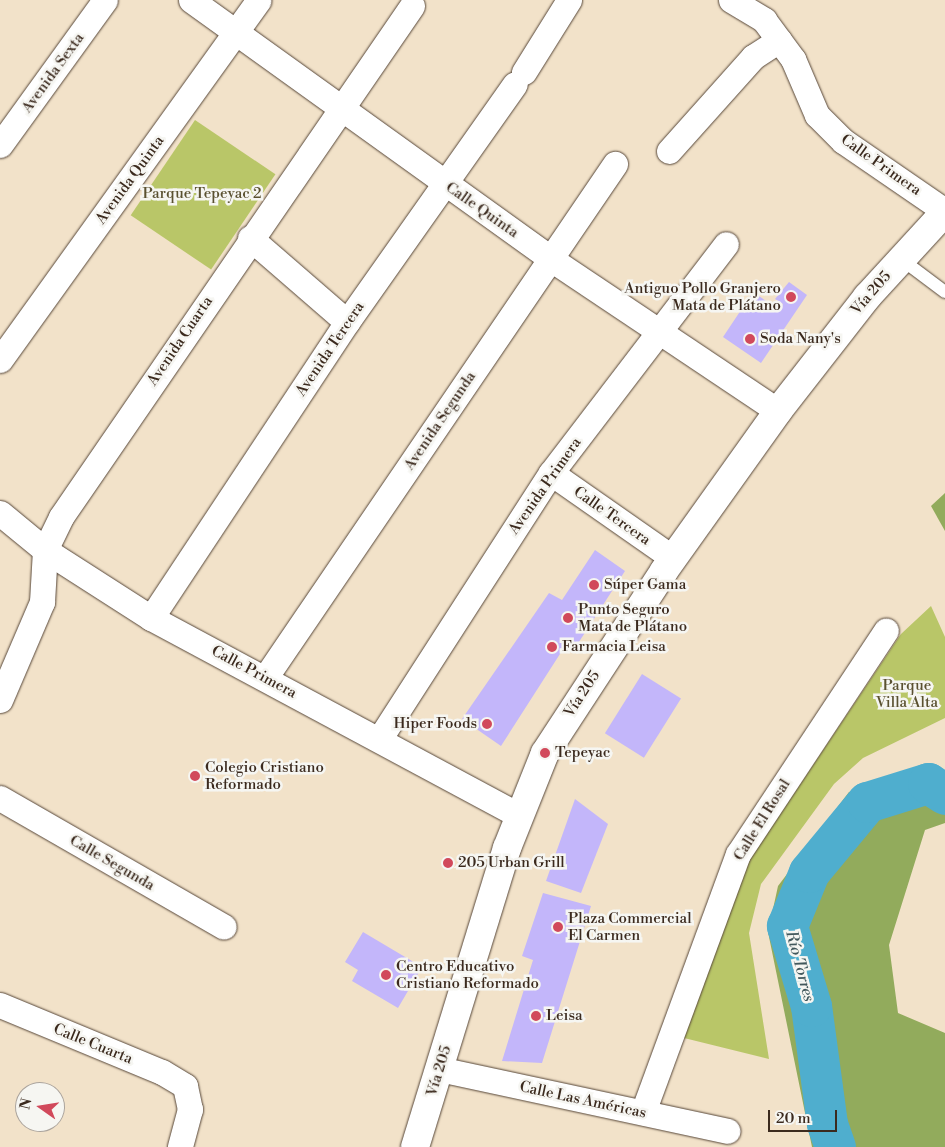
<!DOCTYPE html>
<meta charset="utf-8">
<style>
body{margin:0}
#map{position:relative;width:945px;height:1147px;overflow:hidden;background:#f2e2c9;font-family:"Libre Bodoni",serif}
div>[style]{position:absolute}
.green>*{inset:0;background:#b9c668;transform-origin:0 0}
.forest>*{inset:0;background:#92ab5c}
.river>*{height:41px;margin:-20.5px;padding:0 20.5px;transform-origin:20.5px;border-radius:20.5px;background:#4faece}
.building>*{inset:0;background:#c3b6fa;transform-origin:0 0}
.roads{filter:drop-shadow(0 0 1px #564638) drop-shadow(0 0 1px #564638)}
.lane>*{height:12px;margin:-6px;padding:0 6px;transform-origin:6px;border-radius:6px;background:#fff}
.street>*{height:25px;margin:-12.5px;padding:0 12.5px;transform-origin:12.5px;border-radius:12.5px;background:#fff}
.secondary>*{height:28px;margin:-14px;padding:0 14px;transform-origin:14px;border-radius:14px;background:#fff}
.dots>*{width:14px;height:14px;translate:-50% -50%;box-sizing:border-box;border:2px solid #f6f6f2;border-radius:50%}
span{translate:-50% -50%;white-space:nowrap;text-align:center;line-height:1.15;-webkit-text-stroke:5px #f6f6f2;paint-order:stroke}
.street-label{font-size:15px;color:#3b2a1e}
.park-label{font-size:15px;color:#5a5130}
.poi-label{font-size:15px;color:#3b2a1e}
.right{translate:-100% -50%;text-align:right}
.left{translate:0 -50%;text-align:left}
.water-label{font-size:16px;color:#42585c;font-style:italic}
.north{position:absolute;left:15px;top:1082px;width:50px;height:50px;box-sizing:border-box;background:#f6f6f2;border:1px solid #aba49d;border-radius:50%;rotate:283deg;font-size:14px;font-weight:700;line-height:20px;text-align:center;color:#3b2a1e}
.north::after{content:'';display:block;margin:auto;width:18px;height:22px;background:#d1495b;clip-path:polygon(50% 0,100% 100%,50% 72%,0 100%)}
.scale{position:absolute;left:768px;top:1110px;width:69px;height:22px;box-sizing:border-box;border:2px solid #3b2a1e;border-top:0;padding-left:6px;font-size:15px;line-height:18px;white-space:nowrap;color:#3b2a1e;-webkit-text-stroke:4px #f6f6f2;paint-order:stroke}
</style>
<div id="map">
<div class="green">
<div style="left:195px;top:120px;width:97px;height:115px;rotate:34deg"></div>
<div style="clip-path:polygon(931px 606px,945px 637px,945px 718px,863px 758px,834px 784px,761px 884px,749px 933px,769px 1059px,680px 1037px,744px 868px,901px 634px)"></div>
</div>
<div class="forest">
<div style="clip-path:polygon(945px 493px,945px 531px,931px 506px)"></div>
<div style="clip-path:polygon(924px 774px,945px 785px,945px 823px,925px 830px,889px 945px,898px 1013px,945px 1033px,945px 1147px,812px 1147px,768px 932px,778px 886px,849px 792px)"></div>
</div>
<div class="river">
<div style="left:835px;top:1147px;width:24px;rotate:-109deg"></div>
<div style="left:827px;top:1124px;width:119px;rotate:-97.7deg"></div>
<div style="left:811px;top:1006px;width:84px;rotate:-106.7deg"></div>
<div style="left:787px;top:926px;width:58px;rotate:-67.8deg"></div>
<div style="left:809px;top:872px;width:91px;rotate:-50.4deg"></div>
<div style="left:867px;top:802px;width:64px;rotate:-17.3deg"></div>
<div style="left:928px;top:783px;width:20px;rotate:33deg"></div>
</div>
<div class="building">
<div style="clip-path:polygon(789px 282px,807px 295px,761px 363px,723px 337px,753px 292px,779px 310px,783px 304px,775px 299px)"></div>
<div style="clip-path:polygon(595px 550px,625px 571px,575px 648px,567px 643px,501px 746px,462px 719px,549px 593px,562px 600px)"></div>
<div style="left:642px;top:674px;width:46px;height:70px;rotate:32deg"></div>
<div style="clip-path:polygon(575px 799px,608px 824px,581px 893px,546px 881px)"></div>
<div style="clip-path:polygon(543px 893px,591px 906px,542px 1063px,502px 1061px,533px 960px,522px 956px)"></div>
<div style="clip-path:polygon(363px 932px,422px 967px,398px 1008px,352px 981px,358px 970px,345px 962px)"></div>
</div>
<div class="roads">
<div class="lane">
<div style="left:901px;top:259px;width:55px;rotate:36.9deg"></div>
</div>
<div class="street">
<div style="left:191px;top:0;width:443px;rotate:35.7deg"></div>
<div style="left:551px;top:259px;width:273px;rotate:33.8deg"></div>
<div style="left:731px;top:0;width:39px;rotate:31deg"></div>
<div style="left:764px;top:20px;width:49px;rotate:53.4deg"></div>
<div style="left:793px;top:59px;width:61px;rotate:66.8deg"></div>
<div style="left:817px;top:115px;width:37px;rotate:45deg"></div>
<div style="left:843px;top:141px;width:124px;rotate:34.5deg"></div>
<div style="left:524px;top:72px;width:85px;rotate:-58deg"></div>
<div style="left:0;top:145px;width:179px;rotate:-54.1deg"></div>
<div style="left:669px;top:151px;width:126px;rotate:-48.2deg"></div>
<div style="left:753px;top:57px;width:31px;rotate:-33deg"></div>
<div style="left:250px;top:238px;width:128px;rotate:40.9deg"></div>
<div style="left:0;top:360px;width:443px;rotate:-54.3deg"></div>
<div style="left:551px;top:473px;width:149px;rotate:34.9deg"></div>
<div style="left:0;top:513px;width:58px;rotate:39.4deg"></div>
<div style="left:45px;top:550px;width:126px;rotate:32.7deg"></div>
<div style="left:151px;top:618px;width:417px;rotate:28.2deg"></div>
<div style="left:151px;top:618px;width:355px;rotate:-56.5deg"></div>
<div style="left:347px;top:322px;width:291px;rotate:-54.8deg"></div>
<div style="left:265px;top:678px;width:622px;rotate:-55.75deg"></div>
<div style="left:0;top:700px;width:107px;rotate:-66.8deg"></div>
<div style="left:42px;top:602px;width:52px;rotate:-86.7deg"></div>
<div style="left:45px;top:550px;width:37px;rotate:-64deg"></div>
<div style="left:61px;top:517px;width:620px;rotate:-55.52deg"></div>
<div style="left:380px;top:738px;width:315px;rotate:-57.2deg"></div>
<div style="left:551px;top:473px;width:288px;rotate:-52.6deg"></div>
<div style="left:0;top:798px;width:258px;rotate:29.9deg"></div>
<div style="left:0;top:1005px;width:175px;rotate:22.5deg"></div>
<div style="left:162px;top:1072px;width:27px;rotate:31deg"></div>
<div style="left:185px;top:1086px;width:24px;rotate:78deg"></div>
<div style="left:190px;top:1109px;width:39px;rotate:105deg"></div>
<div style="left:439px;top:1069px;width:295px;rotate:12.1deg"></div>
<div style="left:643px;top:1112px;width:275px;rotate:-69.8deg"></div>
<div style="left:738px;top:854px;width:268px;rotate:-56.5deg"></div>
</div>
<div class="secondary">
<div style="left:415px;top:1147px;width:313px;rotate:-72.9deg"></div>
<div style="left:507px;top:848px;width:102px;rotate:-68.2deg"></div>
<div style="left:545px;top:753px;width:217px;rotate:-56.8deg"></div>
<div style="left:664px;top:571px;width:196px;rotate:-54.5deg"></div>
<div style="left:778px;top:411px;width:145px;rotate:-52deg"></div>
<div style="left:867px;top:297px;width:115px;rotate:-47.5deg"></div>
</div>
</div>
<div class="dots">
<div style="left:791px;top:297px;background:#d1495b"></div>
<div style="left:750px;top:339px;background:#d1495b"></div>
<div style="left:594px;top:585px;background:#d1495b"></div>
<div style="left:568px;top:618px;background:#d1495b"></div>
<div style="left:552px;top:647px;background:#d1495b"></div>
<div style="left:487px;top:724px;background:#d1495b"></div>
<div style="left:545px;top:753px;background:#d1495b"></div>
<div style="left:195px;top:776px;background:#d1495b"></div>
<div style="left:448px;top:863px;background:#d1495b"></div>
<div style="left:558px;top:927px;background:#d1495b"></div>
<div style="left:386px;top:975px;background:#d1495b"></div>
<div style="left:536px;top:1016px;background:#d1495b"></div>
</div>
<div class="street-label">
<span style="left:53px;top:73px;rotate:-54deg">Avenida Sexta</span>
<span style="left:881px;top:165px;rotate:35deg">Calle Primera</span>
<span style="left:130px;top:180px;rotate:-54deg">Avenida Quinta</span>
<span style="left:482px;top:210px;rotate:35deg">Calle Quinta</span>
<span style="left:871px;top:293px;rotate:-49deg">Vía 205</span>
<span style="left:180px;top:341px;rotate:-56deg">Avenida Cuarta</span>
<span style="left:330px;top:349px;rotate:-56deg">Avenida Tercera</span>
<span style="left:440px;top:421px;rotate:-56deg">Avenida Segunda</span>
<span style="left:545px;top:486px;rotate:-55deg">Avenida Primera</span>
<span style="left:612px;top:516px;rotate:35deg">Calle Tercera</span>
<span style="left:254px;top:672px;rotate:28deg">Calle Primera</span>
<span style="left:582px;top:694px;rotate:-57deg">Vía 205</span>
<span style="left:762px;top:820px;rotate:-58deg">Calle El Rosal</span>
<span style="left:112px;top:863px;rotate:30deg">Calle Segunda</span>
<span style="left:93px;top:1044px;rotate:22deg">Calle Cuarta</span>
<span style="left:439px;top:1071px;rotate:-73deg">Vía 205</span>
<span style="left:583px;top:1100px;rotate:12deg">Calle Las Américas</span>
</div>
<div class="park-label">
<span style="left:202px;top:194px">Parque Tepeyac 2</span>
<span style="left:907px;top:694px">Parque<br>Villa Alta</span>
</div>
<div class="poi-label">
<span class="right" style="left:781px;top:297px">Antiguo Pollo Granjero<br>Mata de Plátano</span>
<span class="left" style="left:760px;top:339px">Soda Nany's</span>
<span class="left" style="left:604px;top:585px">Súper Gama</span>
<span class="left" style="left:578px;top:618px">Punto Seguro<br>Mata de Plátano</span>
<span class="left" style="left:562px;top:647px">Farmacia Leisa</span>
<span class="right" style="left:477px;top:724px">Hiper Foods</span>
<span class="left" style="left:555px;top:753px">Tepeyac</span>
<span class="left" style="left:205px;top:776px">Colegio Cristiano<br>Reformado</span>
<span class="left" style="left:458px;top:863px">205 Urban Grill</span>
<span class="left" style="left:568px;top:927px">Plaza Commercial<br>El Carmen</span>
<span class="left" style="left:396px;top:975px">Centro Educativo<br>Cristiano Reformado</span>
<span class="left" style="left:546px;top:1016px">Leisa</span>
</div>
<div class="water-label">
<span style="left:800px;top:966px;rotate:75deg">Río Torres</span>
</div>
<div class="north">N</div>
<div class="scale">20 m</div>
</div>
